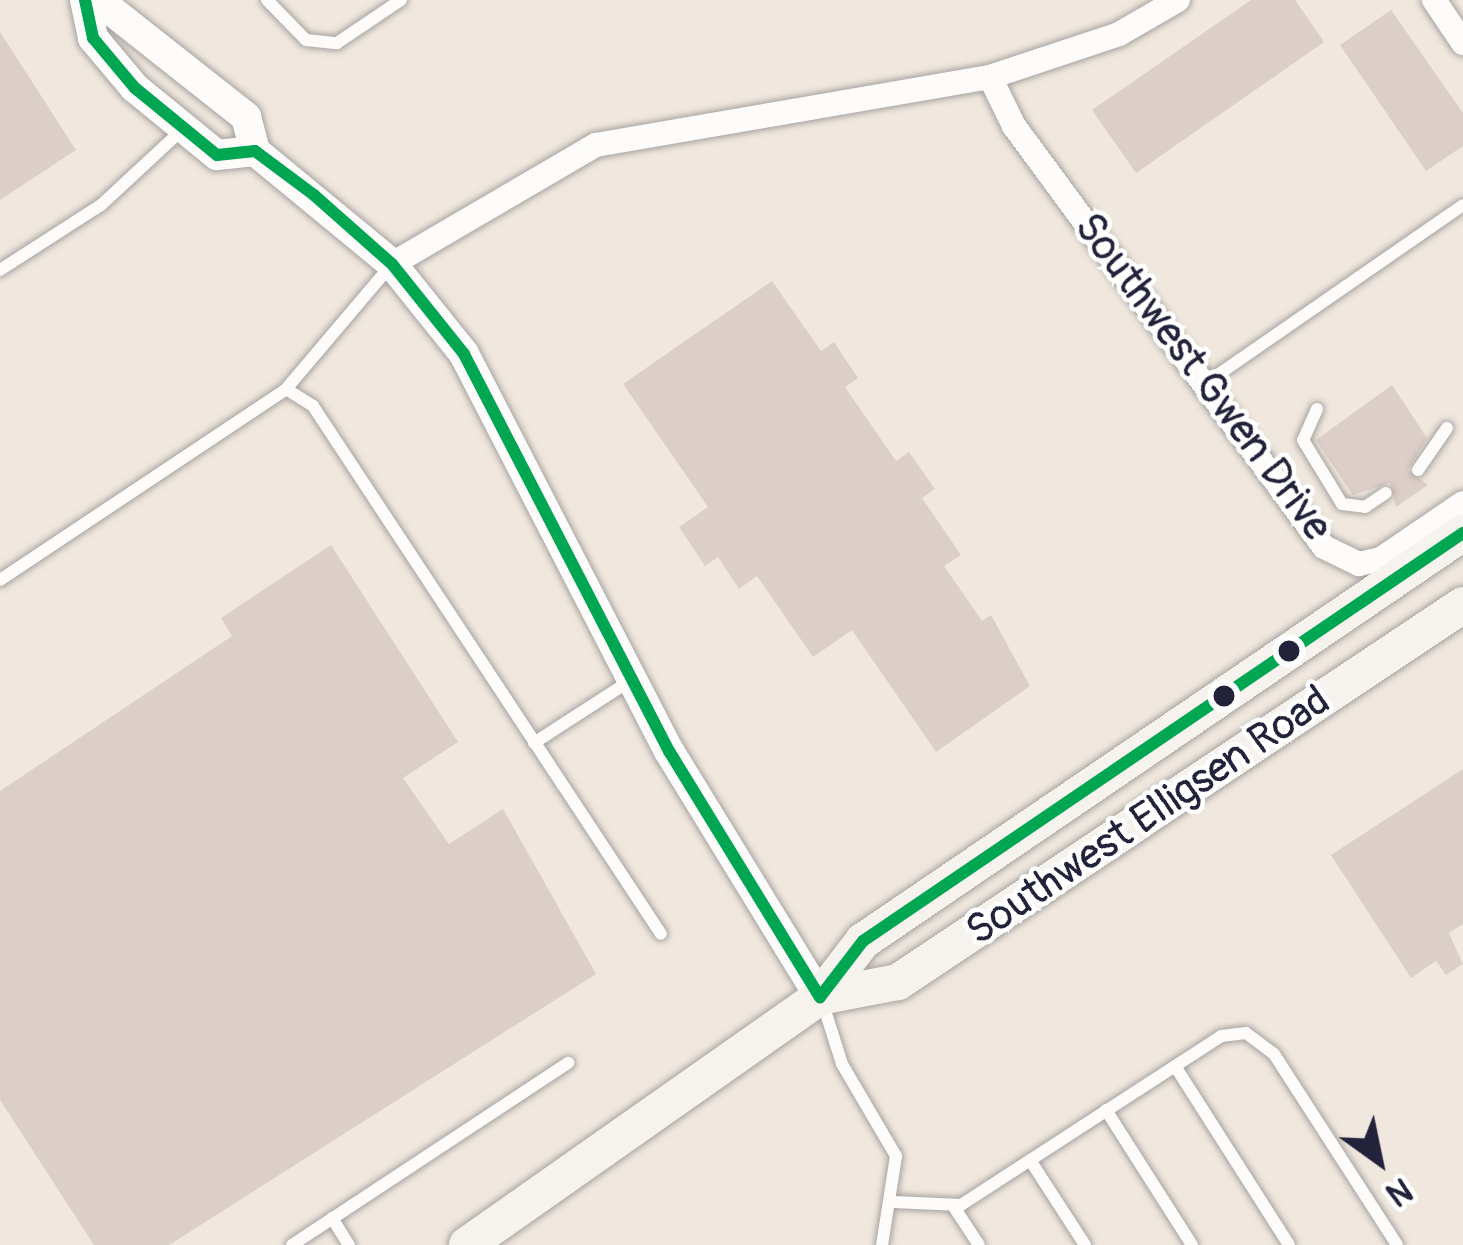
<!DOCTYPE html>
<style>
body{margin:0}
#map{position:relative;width:1463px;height:1245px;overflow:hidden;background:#f0e8df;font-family:Pangolin,sans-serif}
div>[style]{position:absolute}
.building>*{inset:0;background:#dccec9}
.roads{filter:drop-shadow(0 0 3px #a8a3a1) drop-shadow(0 0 3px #a8a3a1)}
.service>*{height:12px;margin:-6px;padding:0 6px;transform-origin:6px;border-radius:6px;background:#fdfcfa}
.minor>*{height:24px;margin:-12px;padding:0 12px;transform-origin:12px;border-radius:12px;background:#fdfcfa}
.tertiary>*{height:30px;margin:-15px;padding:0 15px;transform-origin:15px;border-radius:15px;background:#fdfcfa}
.secondary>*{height:36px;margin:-18px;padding:0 18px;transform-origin:18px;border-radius:18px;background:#f6f2ed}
.bus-1>*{height:12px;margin:-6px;padding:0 6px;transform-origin:6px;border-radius:6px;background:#00a651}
.dots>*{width:33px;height:33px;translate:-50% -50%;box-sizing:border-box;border:6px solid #fff;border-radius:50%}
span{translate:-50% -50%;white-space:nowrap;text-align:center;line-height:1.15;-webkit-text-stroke:9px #fff;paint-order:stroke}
.street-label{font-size:42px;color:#22223b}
.north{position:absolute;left:1319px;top:1101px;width:120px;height:120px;-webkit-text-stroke:9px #fff;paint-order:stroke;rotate:147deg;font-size:33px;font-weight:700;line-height:48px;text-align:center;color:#22223b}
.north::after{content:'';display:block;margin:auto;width:42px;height:54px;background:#22223b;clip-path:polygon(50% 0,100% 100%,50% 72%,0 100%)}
</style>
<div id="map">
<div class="building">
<div style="clip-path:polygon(1251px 0,1295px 0,1324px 42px,1136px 173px,1092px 110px)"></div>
<div style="clip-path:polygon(1391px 10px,1463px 113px,1463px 146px,1426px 171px,1340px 45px)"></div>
<div style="clip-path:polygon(0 32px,76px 150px,0 200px)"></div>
<div style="clip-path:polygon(772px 281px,821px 351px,834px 342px,858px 378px,845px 387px,896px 461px,909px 452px,935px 489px,922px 498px,961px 555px,944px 566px,982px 621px,991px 615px,1030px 686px,936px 752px,852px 630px,813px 657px,757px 576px,739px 589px,718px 557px,705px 566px,679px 527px,708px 507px,623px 384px)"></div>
<div style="clip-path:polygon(1392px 385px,1427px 438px,1408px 470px,1428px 485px,1396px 507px,1390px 483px,1353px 495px,1316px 440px)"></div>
<div style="clip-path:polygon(331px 545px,458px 742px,403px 778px,449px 844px,503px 809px,596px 974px,169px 1245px,94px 1245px,0 1100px,0 791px,232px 636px,221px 618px)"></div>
<div style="clip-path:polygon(1463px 769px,1463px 924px,1449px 933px,1463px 964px,1446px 975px,1436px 961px,1411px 978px,1331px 855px)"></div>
</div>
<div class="roads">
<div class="service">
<div style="left:267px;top:0;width:56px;rotate:45.7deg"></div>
<div style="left:306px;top:40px;width:31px;rotate:6deg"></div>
<div style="left:337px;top:43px;width:77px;rotate:-33.9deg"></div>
<div style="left:0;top:270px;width:120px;rotate:-32.8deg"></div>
<div style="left:101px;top:205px;width:110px;rotate:-42.8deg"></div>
<div style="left:1209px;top:381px;width:309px;rotate:-34.7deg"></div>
<div style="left:286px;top:389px;width:32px;rotate:32deg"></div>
<div style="left:313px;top:406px;width:632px;rotate:56.61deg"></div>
<div style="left:1317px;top:409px;width:34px;rotate:114deg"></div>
<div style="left:1303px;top:440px;width:75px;rotate:58.6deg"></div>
<div style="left:1342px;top:504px;width:23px;rotate:7deg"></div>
<div style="left:1365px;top:507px;width:25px;rotate:-34deg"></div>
<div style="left:1418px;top:470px;width:51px;rotate:-55.4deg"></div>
<div style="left:0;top:580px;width:344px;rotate:-33.7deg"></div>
<div style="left:286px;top:389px;width:162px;rotate:-49.7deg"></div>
<div style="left:534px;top:743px;width:114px;rotate:-32.9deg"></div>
<div style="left:823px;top:1004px;width:63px;rotate:72.4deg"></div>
<div style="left:842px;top:1064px;width:107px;rotate:59.6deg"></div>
<div style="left:896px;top:1156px;width:90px;rotate:98.9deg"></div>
<div style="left:1175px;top:1066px;width:212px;rotate:57.5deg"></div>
<div style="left:1106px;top:1110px;width:160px;rotate:57.5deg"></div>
<div style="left:1030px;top:1160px;width:101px;rotate:57.1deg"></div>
<div style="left:894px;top:1202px;width:67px;rotate:2.6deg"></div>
<div style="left:961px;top:1205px;width:310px;rotate:-33deg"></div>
<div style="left:1221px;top:1036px;width:25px;rotate:-7deg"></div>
<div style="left:1246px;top:1033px;width:35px;rotate:37deg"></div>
<div style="left:1274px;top:1054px;width:227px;rotate:57.2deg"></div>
<div style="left:954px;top:1207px;width:45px;rotate:56.7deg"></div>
<div style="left:332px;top:1218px;width:32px;rotate:58deg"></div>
<div style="left:292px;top:1245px;width:331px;rotate:-33.4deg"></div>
</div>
<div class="minor">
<div style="left:1434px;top:0;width:52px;rotate:56deg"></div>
<div style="left:990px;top:77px;width:55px;rotate:63.9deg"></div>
<div style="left:1014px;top:126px;width:523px;rotate:53.63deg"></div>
<div style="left:1324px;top:547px;width:39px;rotate:26deg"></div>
<div style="left:1359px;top:564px;width:23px;rotate:-13deg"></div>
<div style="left:1381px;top:559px;width:99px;rotate:-34.3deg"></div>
<div style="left:392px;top:264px;width:236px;rotate:-30.3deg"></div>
<div style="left:596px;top:145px;width:400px;rotate:-9.8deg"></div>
<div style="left:990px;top:77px;width:136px;rotate:-18.4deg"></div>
<div style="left:1119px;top:34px;width:68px;rotate:-30deg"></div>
</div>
<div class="tertiary">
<div style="left:85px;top:0;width:39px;rotate:78deg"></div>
<div style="left:93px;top:38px;width:65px;rotate:50deg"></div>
<div style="left:135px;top:88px;width:106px;rotate:39.3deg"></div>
<div style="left:217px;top:155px;width:38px;rotate:-6deg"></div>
<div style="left:98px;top:0;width:189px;rotate:38.3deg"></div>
<div style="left:246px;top:117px;width:35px;rotate:75deg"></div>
<div style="left:255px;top:151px;width:178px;rotate:39.5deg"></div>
<div style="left:392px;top:264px;width:115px;rotate:51.3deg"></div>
<div style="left:464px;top:354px;width:447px;rotate:62.7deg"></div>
<div style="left:669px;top:751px;width:289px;rotate:58.5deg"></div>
</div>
<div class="secondary">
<div style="left:820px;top:997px;width:79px;rotate:-10.9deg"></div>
<div style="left:898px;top:982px;width:679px;rotate:-33.71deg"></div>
<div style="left:467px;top:1245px;width:431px;rotate:-35.1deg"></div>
<div style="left:820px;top:997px;width:71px;rotate:-52.5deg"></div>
<div style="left:863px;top:941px;width:726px;rotate:-34.22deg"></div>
</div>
</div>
<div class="bus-1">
<div style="left:85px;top:0;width:39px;rotate:78deg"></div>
<div style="left:93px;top:38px;width:65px;rotate:50deg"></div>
<div style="left:135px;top:88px;width:106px;rotate:39.3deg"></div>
<div style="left:217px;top:155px;width:38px;rotate:-6deg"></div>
<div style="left:255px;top:151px;width:74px;rotate:36.7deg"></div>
<div style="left:314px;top:195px;width:104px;rotate:41.5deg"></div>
<div style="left:392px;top:264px;width:115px;rotate:51.3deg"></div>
<div style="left:464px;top:354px;width:447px;rotate:62.7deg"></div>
<div style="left:669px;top:751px;width:289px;rotate:58.5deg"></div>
<div style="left:820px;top:997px;width:71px;rotate:-52.5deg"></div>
<div style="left:863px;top:941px;width:726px;rotate:-34.22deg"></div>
</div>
<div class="dots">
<div style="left:1289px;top:651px;background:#22223b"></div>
<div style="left:1224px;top:696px;background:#22223b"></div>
</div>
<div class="street-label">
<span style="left:1203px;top:377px;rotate:53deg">Southwest Gwen Drive</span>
<span style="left:1148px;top:816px;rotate:-34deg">Southwest Elligsen Road</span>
</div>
<div class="north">N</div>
</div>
